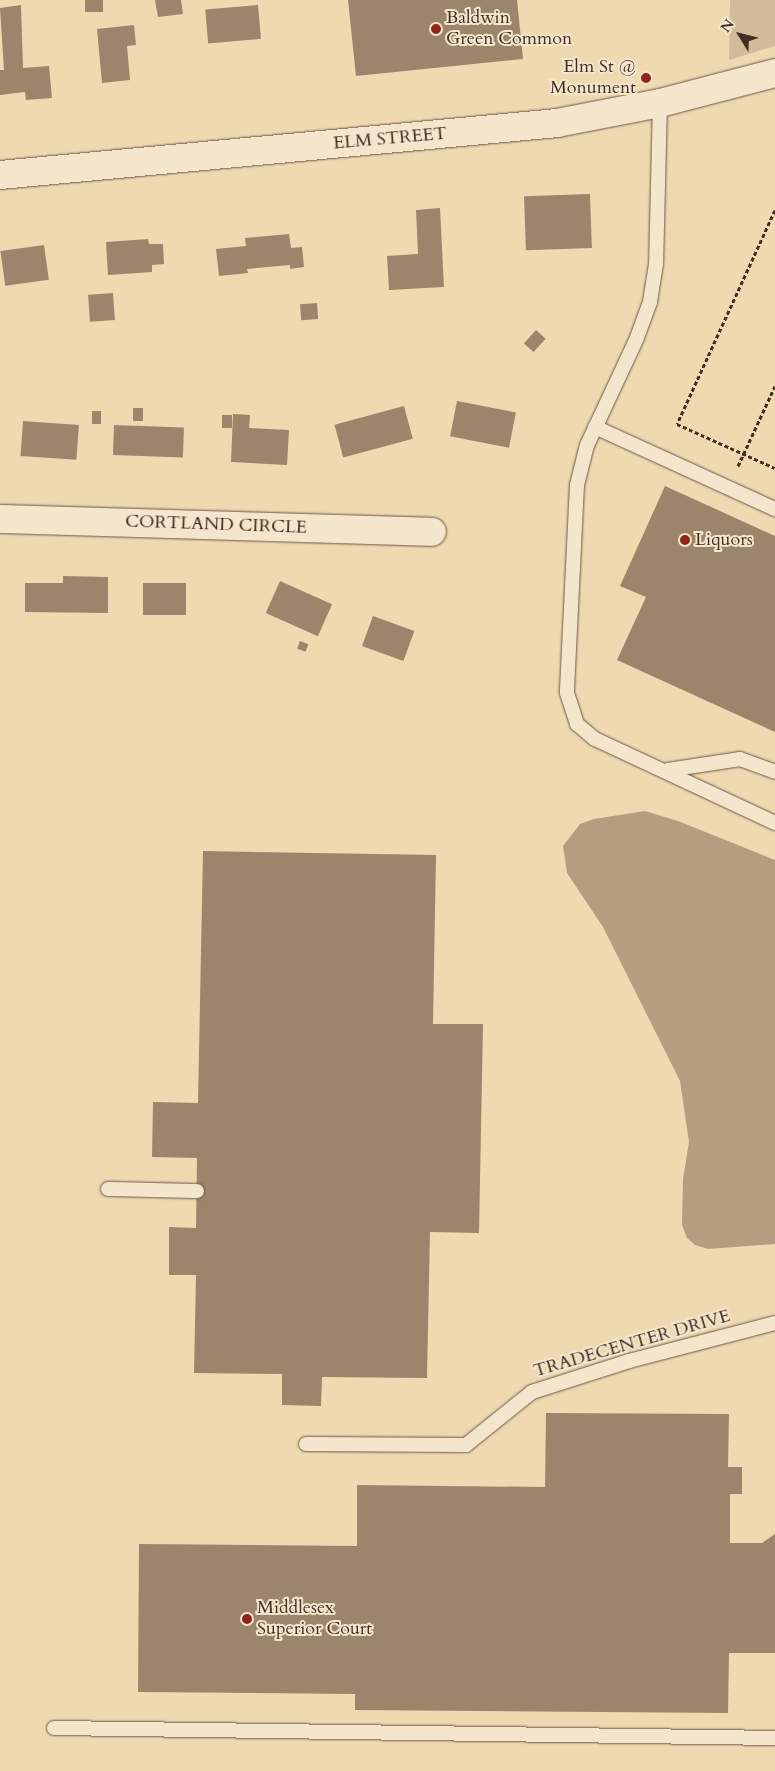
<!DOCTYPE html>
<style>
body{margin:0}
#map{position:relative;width:775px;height:1771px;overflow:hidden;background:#eed9b1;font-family:Cardo,serif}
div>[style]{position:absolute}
.green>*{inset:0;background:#d1bc99}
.water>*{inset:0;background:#b39f80}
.building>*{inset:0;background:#9b866c;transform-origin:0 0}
.path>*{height:3px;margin-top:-1.5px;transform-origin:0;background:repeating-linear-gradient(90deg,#412d22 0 4px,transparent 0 6.5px)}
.roads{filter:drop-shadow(0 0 1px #6c5846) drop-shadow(0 0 1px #6c5846)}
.service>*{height:14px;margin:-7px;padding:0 7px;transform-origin:7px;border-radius:7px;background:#f4e6cc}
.minor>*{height:28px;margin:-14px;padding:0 14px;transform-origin:14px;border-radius:14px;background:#f4e6cc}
.tertiary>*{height:28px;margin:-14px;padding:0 14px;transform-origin:14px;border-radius:14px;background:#f4e6cc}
.dots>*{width:14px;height:14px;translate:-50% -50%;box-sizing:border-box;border:2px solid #f4e6cc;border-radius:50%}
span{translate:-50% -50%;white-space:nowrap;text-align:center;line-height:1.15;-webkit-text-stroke:4px #f4e6cc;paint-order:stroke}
.poi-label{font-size:18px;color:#412d22}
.left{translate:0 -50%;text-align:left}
.right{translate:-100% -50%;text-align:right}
.street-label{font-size:18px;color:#412d22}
.north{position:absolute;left:715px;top:10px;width:50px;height:50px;-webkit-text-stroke:4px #f4e6cc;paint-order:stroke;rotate:306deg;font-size:14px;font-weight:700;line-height:20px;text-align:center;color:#412d22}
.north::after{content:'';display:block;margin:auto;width:18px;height:22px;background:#412d22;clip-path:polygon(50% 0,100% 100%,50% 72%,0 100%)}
</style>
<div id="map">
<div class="green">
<div style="clip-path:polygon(730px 0,775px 0,775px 46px,729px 60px)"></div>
</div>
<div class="water">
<div style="clip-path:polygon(645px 811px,678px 821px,775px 860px,775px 1244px,708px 1249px,695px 1245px,687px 1238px,682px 1225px,683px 1179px,689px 1142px,680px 1081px,603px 927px,567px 873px,563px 846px,580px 824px,594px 819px)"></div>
</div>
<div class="building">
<div style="left:85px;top:0;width:18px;height:12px"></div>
<div style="clip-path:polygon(155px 0,181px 0,183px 14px,158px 17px)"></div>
<div style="clip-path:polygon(348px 0,517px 0,523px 59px,356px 76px)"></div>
<div style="clip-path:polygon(21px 5px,23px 68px,49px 66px,52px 98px,26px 100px,25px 92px,0 95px,0 70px,4px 70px,0 8px)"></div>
<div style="left:258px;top:5px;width:34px;height:53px;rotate:85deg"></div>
<div style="clip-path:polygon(134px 25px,136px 45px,127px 46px,130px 80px,102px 83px,97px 29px)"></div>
<div style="left:590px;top:194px;width:54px;height:66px;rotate:88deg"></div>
<div style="clip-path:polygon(440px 208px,444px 287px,389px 290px,387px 256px,418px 254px,416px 210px)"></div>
<div style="clip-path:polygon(289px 234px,291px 248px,302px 247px,304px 267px,290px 269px,290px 265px,247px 269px,248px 273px,219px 276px,216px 249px,246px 246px,245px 238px)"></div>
<div style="clip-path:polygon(148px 239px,149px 244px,163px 244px,164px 264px,152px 265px,152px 272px,108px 275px,106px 242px)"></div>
<div style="left:44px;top:245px;width:35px;height:44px;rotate:82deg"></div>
<div style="left:113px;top:293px;width:27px;height:25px;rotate:86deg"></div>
<div style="left:317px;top:303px;width:16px;height:17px;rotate:86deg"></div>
<div style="left:536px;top:330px;width:13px;height:18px;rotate:42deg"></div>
<div style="left:457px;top:401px;width:60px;height:36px;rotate:11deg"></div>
<div style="left:404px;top:406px;width:34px;height:72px;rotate:75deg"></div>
<div style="left:133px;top:408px;width:10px;height:13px"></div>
<div style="left:92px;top:411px;width:9px;height:13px"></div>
<div style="clip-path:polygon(233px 414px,250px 415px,249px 428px,289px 430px,287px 465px,231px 462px)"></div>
<div style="left:222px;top:415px;width:10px;height:13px"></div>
<div style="left:23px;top:421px;width:56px;height:35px;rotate:4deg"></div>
<div style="left:114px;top:425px;width:70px;height:30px;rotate:2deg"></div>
<div style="clip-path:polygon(665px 486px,775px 536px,775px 732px,617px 660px,646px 597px,620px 586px)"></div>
<div style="clip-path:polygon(63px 576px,108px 577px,108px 613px,25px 612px,25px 583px,63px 583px)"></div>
<div style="left:280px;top:581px;width:57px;height:35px;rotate:24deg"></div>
<div style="left:186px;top:583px;width:32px;height:43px;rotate:90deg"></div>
<div style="left:373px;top:616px;width:44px;height:32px;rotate:20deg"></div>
<div style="left:300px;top:641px;width:9px;height:8px;rotate:21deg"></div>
<div style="clip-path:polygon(203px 851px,436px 855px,433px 1024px,483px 1024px,479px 1233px,430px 1232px,427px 1378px,322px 1377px,321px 1406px,282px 1405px,282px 1374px,194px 1373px,196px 1275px,169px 1275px,169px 1227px,196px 1228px,197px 1158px,152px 1157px,153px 1102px,198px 1103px)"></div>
<div style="clip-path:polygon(546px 1413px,729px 1414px,728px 1467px,742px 1467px,742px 1494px,730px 1494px,730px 1543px,762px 1543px,775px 1534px,775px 1653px,729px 1653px,728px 1713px,355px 1710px,355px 1694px,138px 1692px,139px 1544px,357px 1546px,357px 1485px,545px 1487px)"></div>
</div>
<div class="path">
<div style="left:775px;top:210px;width:235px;rotate:114.6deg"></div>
<div style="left:677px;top:424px;width:107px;rotate:24.2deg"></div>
<div style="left:738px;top:466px;width:88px;rotate:-65.2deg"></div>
</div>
<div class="roads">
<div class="service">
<div style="left:660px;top:103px;width:161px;rotate:91.4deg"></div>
<div style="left:656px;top:264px;width:38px;rotate:99deg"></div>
<div style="left:650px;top:302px;width:38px;rotate:110deg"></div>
<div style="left:637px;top:338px;width:118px;rotate:115deg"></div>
<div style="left:587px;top:445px;width:41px;rotate:104deg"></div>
<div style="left:577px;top:485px;width:208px;rotate:92.8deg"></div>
<div style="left:567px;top:693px;width:33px;rotate:72deg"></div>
<div style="left:577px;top:724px;width:23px;rotate:40deg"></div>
<div style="left:595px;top:739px;width:199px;rotate:25deg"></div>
<div style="left:595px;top:427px;width:198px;rotate:24.5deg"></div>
<div style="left:668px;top:770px;width:73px;rotate:-8.7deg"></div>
<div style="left:740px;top:759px;width:37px;rotate:20deg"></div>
<div style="left:108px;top:1189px;width:89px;rotate:1.3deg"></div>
<div style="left:306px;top:1444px;width:160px;rotate:0.4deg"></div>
<div style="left:466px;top:1445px;width:85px;rotate:-38.8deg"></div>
<div style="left:532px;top:1392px;width:102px;rotate:-17.7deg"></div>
<div style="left:629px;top:1361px;width:151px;rotate:-14.6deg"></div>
<div style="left:54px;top:1728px;width:721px;rotate:0.79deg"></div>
</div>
<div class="minor">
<div style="left:0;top:519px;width:432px;rotate:1.7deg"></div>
</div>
<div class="tertiary">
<div style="left:0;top:175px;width:559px;rotate:-5.33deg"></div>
<div style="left:557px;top:123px;width:105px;rotate:-11deg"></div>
<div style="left:660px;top:103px;width:119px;rotate:-14.6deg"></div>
</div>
</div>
<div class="dots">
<div style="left:436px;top:29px;background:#8f2418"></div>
<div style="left:646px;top:78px;background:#8f2418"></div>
<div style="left:685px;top:540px;background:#8f2418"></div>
<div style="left:247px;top:1619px;background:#8f2418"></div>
</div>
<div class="poi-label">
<span class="left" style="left:446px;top:29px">Baldwin<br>Green Common</span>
<span class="right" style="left:636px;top:78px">Elm St @<br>Monument</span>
<span class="left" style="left:695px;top:540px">Liquors</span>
<span class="left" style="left:257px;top:1619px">Middlesex<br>Superior Court</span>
</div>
<div class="street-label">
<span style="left:390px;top:139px;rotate:-5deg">ELM STREET</span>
<span style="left:216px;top:525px;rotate:2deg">CORTLAND CIRCLE</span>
<span style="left:632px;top:1344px;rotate:-16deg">TRADECENTER DRIVE</span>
</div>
<div class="north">N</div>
</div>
